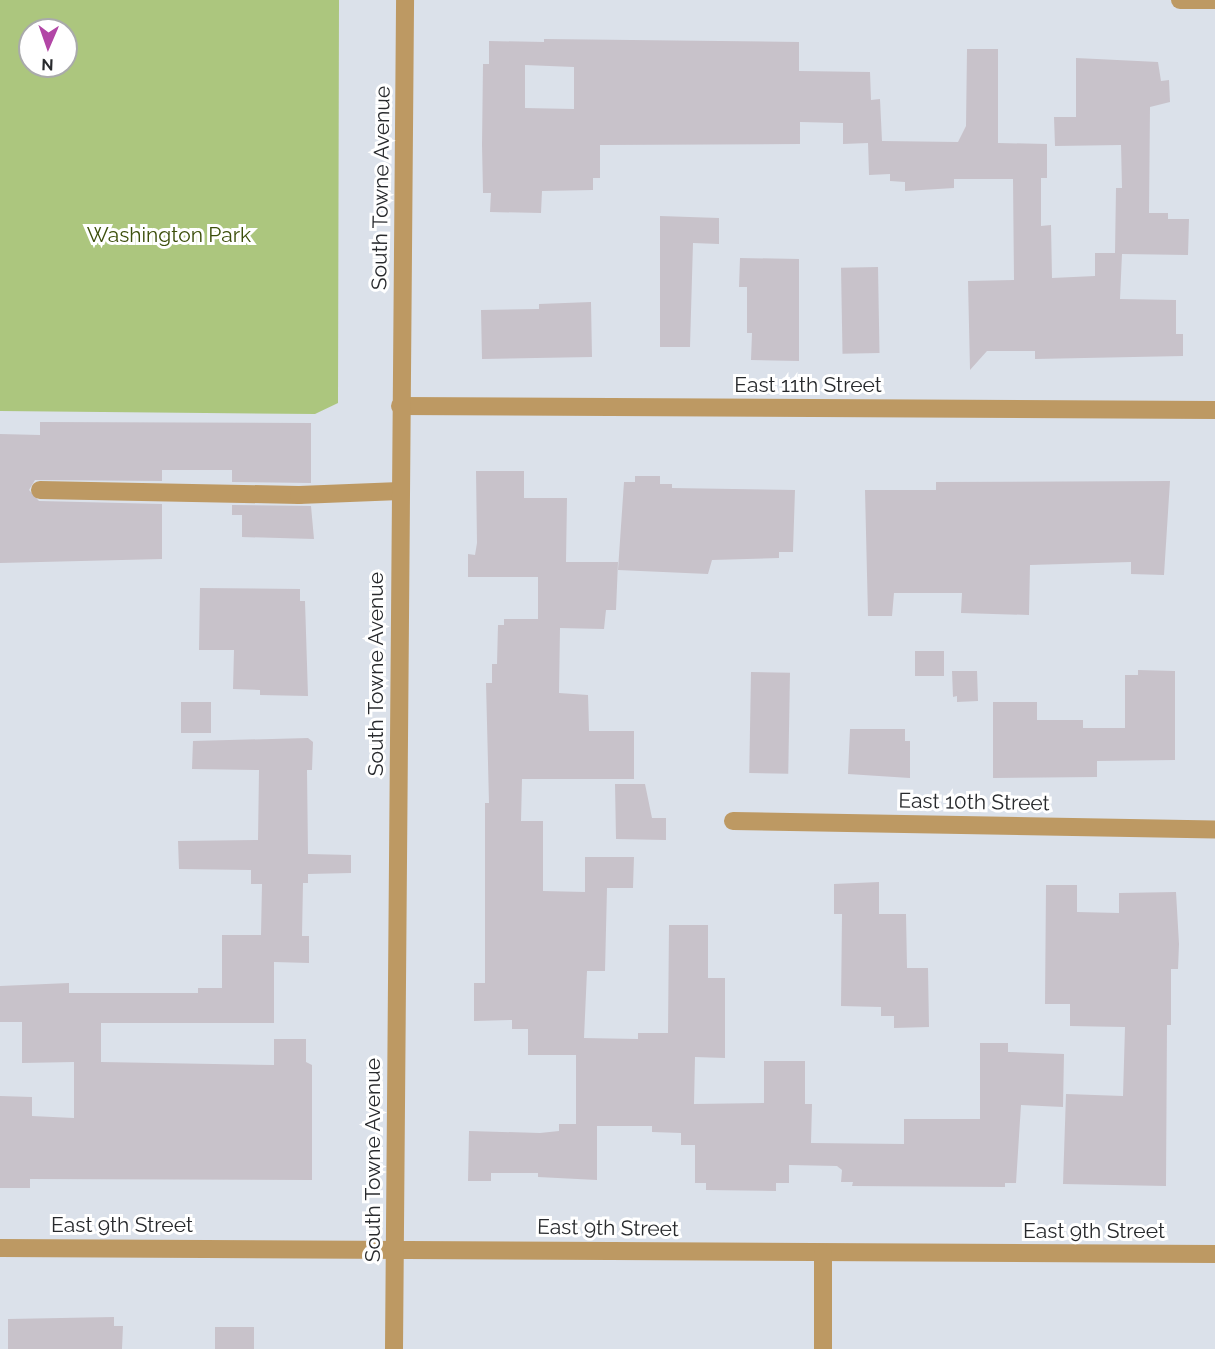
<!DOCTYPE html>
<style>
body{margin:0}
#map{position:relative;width:1215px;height:1349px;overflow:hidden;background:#dbe1ea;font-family:Raleway,sans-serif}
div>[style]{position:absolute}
.green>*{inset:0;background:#acc67e}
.building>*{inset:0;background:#c8c2ca;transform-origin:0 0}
.minor>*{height:18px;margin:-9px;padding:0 9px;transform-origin:9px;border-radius:9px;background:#bd9963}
span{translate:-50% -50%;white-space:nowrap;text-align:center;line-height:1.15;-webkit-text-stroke:6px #fff;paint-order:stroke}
.street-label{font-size:21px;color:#282a2d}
.park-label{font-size:21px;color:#3c4f0b}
.north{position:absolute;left:18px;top:18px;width:60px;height:60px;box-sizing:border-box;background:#fff;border:2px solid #a9aaab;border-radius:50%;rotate:182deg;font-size:16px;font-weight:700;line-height:24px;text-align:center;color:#282a2d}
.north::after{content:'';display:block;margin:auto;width:21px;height:27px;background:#b246a6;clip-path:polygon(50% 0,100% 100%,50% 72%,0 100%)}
</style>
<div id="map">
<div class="green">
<div style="clip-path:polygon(evenodd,0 0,339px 0,338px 403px,315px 414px,0 411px,0 0,30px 30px,66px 30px,66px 66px,30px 66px,30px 30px)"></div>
</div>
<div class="building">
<div style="clip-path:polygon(evenodd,544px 39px,799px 42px,799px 71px,870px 72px,871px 100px,880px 99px,882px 141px,958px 142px,966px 126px,967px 49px,998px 49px,998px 143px,1047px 144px,1047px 178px,1041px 178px,1041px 226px,1051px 225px,1052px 278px,1095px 276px,1095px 253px,1115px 253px,1116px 188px,1122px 188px,1121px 145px,1055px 146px,1054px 117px,1076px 117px,1076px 58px,1158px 62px,1161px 81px,1169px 80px,1170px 102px,1150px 107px,1149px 213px,1168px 213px,1168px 219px,1189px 219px,1188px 255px,1122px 254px,1120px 299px,1176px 300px,1176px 334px,1183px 334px,1183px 356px,1035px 359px,1035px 351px,987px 351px,970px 370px,968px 281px,1014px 280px,1013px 179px,954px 179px,954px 188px,905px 191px,905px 182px,890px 181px,890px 174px,869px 175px,868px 143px,843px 144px,843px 123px,800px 122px,800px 144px,600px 145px,600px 178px,593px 178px,593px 190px,542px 191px,541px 213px,490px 212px,491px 193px,483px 193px,482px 145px,483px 64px,489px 64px,489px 41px,544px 42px,544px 39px,525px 65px,574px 67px,574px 109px,525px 108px,525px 65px)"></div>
<div style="clip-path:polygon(660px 216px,719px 218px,719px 244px,693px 243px,690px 347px,660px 347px)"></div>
<div style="clip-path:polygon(740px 258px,799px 259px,799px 361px,751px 360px,752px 333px,747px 333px,747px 287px,739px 287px)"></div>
<div style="left:878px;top:267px;width:86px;height:37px;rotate:89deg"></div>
<div style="clip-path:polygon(591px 302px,592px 357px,482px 359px,481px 310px,539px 309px,539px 304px)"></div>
<div style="clip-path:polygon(40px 422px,311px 423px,311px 483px,232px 482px,232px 470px,162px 470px,162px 481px,35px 480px,29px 490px,39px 501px,162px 504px,162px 559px,0 563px,0 434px,40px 435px)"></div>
<div style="clip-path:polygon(476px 471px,524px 471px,524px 498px,567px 498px,566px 562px,618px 562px,616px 610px,606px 610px,604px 629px,560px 628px,559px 693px,588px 695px,589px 731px,634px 731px,634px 779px,522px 779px,521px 821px,543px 821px,543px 891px,585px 892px,585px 857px,634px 857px,633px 888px,607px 888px,605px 971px,587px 971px,584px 1038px,638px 1039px,638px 1033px,668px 1033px,669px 925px,708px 925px,708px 978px,725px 978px,725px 1058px,695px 1057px,694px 1104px,764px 1103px,764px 1061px,805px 1061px,805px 1104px,812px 1104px,811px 1143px,904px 1144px,904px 1119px,980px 1119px,980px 1043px,1008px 1043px,1008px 1052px,1064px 1054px,1063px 1107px,1021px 1105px,1016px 1183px,1005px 1183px,1005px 1187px,852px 1186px,853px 1182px,841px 1182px,842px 1170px,837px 1166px,789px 1165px,789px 1183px,776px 1183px,776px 1191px,706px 1190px,706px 1183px,695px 1183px,695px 1145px,681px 1145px,681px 1133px,652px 1132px,652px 1126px,597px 1126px,597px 1180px,538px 1177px,538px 1173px,491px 1173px,491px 1181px,468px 1181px,469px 1131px,540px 1133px,559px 1131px,559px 1124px,576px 1124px,576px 1055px,528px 1055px,528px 1029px,512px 1029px,512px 1020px,474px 1021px,474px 983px,485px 983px,485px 803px,489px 803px,486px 683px,492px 683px,492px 664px,497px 664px,498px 625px,504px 625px,504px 619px,538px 619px,538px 577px,468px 577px,468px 554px,475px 555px,477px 543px)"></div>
<div style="clip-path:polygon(635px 476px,660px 476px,660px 484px,672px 484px,672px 488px,795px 490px,793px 552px,779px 552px,779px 558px,712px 560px,708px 574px,618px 570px,624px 482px,635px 482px)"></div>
<div style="clip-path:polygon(1170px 481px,1164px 575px,1131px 574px,1131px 562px,1030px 565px,1029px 615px,961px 613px,962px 593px,894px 593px,892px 616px,868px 616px,865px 490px,936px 490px,936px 482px)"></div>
<div style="clip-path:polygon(232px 505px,311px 506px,314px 539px,242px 537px,242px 515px,232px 515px)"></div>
<div style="clip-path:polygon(200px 588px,300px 589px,300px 601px,305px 601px,308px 696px,260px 695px,260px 690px,233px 689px,234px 650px,199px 650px)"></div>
<div style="left:915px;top:651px;width:29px;height:25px"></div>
<div style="clip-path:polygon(1138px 670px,1175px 671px,1175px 760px,1097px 761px,1097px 777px,993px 778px,993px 702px,1037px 702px,1037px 720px,1083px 720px,1083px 728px,1125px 728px,1125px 675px,1138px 675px)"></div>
<div style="clip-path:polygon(952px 671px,977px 671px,978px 701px,957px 702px,957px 696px,953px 697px)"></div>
<div style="left:751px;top:672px;width:39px;height:101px;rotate:1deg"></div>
<div style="left:181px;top:702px;width:30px;height:31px"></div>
<div style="clip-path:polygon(850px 729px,905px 729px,905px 741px,910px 741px,910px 778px,848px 774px)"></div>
<div style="clip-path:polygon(308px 738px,313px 742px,312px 770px,307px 770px,308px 854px,351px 855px,351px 873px,308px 874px,308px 883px,303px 883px,302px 936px,309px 936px,309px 963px,274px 962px,274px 1023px,101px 1023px,101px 1062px,274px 1065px,274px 1039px,306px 1039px,306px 1062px,312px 1065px,312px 1180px,30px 1179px,30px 1188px,0 1188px,0 1096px,32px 1097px,32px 1116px,74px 1118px,74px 1062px,22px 1063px,22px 1022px,0 1022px,0 986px,69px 983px,69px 993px,198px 993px,198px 988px,222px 988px,222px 935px,261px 935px,262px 884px,251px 884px,251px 870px,179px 869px,178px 841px,258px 840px,259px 770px,192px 769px,193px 741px)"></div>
<div style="clip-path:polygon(615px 784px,645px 784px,652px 818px,666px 818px,666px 840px,616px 839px)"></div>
<div style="clip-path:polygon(879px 882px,879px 914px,906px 914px,907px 968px,928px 968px,929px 1027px,894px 1028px,894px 1016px,881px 1016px,881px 1007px,841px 1006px,842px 914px,834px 914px,834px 884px)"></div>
<div style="clip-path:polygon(1046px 885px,1077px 885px,1077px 912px,1119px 913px,1119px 893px,1176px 892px,1179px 944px,1178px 969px,1171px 969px,1171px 1025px,1167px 1025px,1166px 1186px,1063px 1184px,1066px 1094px,1123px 1096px,1125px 1027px,1070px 1026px,1070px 1004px,1045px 1004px)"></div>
<div style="clip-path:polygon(114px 1317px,114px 1326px,123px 1326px,122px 1349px,8px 1349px,8px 1319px)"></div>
<div style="left:215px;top:1327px;width:39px;height:22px"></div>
</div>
<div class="minor">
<div style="left:1180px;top:0;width:35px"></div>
<div style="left:400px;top:406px;width:815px;rotate:0.28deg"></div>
<div style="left:40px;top:490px;width:259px;rotate:1.1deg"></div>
<div style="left:299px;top:495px;width:101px;rotate:-2.3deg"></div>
<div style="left:733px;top:821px;width:482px;rotate:1deg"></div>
<div style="left:0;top:1248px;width:1215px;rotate:0.28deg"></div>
<div style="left:394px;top:1349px;width:1349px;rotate:-89.53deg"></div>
<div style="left:823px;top:1349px;width:96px;rotate:-90deg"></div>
</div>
<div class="street-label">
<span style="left:381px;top:188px;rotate:-89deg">South Towne Avenue</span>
<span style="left:808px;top:385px">East 11th Street</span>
<span style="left:376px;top:674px;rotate:-90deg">South Towne Avenue</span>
<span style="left:974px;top:802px;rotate:1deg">East 10th Street</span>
<span style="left:373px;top:1160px;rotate:-90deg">South Towne Avenue</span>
<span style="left:122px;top:1225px">East 9th Street</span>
<span style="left:608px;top:1228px;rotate:1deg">East 9th Street</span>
<span style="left:1094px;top:1231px">East 9th Street</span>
</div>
<div class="park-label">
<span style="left:169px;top:235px">Washington Park</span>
</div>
<div class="north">N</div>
</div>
